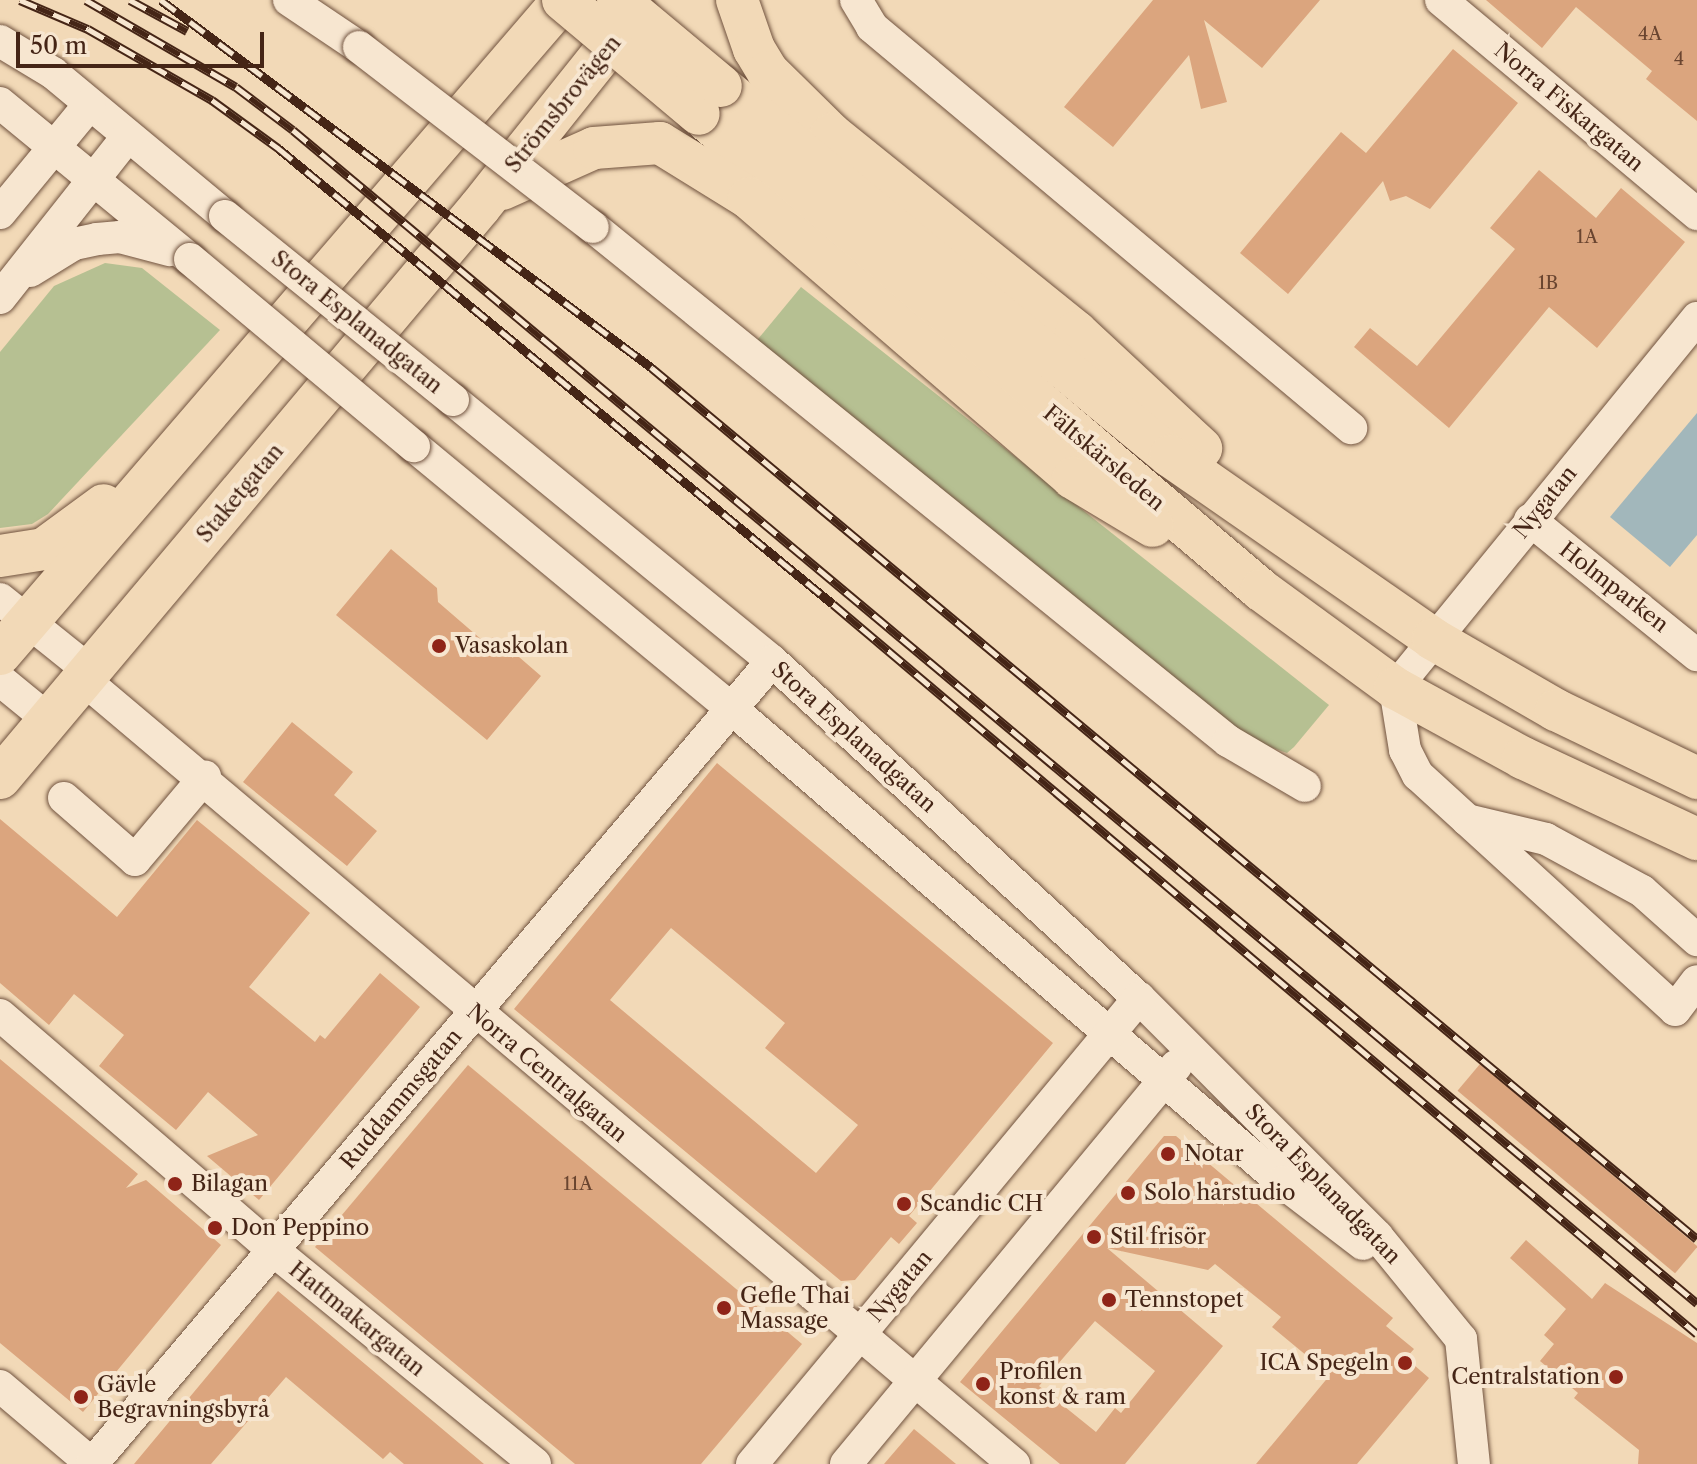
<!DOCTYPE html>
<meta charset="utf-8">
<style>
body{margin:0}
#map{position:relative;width:1697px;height:1464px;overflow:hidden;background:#f2d9b7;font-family:"Libre Caslon Text",serif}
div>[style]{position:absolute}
.green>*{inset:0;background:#b6c092}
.water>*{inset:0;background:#a2b7bb}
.building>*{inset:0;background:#dba57e;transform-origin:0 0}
.roads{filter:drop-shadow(0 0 2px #70523e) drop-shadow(0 0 2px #70523e)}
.minor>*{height:32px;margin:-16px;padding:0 16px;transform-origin:16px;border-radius:16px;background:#f7e6d0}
.major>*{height:42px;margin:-21px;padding:0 21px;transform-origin:21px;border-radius:21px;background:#f2d9b7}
.rail>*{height:9px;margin-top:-4.5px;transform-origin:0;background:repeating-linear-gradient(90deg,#f7e6d0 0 18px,#452516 0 36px);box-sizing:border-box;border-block:2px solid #452516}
.bridges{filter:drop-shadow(0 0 2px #70523e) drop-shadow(0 0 2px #70523e)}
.minor-bridge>*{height:32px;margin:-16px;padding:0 16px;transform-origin:16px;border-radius:16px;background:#f7e6d0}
.major-bridge>*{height:42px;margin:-21px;padding:0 21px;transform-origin:21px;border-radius:21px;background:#f2d9b7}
.dots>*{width:22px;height:22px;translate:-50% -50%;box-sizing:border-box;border:4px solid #f7e6d0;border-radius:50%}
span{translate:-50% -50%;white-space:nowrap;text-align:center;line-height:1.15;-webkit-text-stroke:8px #f7e6d0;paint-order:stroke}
.number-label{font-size:18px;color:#6a4530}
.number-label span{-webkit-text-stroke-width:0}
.street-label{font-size:22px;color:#452516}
.poi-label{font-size:22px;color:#452516}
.left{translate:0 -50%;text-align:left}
.right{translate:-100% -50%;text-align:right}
.scale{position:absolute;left:16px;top:32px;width:248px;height:36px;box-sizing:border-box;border:4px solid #452516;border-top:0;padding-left:10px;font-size:24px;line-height:28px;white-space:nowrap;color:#452516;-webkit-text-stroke:6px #f7e6d0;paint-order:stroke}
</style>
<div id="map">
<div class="green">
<div style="clip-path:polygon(105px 263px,142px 268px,220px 330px,48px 514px,32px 524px,0 528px,0 352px,54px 286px)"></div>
<div style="clip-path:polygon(801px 287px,1329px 705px,1294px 747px,1287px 753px,1234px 734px,754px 344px)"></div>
</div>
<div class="water">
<div style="clip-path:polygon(1697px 413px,1697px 535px,1670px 567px,1610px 517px)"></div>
</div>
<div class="building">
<div style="clip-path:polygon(1153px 0,1320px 0,1262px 68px,1204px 20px,1227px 102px,1201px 109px,1189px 55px,1113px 147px,1064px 107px)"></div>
<div style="clip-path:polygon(1486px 0,1697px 0,1697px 121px,1646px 79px,1652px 71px,1576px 7px,1542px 48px)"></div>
<div style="clip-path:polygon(1453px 49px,1518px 103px,1430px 209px,1406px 196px,1390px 201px,1383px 181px,1288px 294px,1240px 253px,1341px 132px,1366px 153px)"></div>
<div style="clip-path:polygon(1539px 170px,1596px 218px,1621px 188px,1685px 242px,1597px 348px,1549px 307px,1449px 428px,1354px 347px,1370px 328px,1417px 366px,1515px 249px,1490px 228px)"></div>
<div style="clip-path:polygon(391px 549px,437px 588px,438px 602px,482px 640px,496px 637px,541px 676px,487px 740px,336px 615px)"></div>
<div style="clip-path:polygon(292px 722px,353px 772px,334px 795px,377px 831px,347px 866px,243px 782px)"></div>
<div style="clip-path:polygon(evenodd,717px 763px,1053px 1043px,909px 1216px,917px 1223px,899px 1244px,891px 1237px,855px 1280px,841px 1281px,514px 1009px,717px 763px,671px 928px,785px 1023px,765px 1048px,858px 1125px,816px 1173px,610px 1000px,671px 928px)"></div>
<div style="clip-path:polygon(0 819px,117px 917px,197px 820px,310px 913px,249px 987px,315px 1042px,320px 1035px,325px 1039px,380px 973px,420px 1007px,259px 1200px,207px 1156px,258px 1135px,208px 1092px,176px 1130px,99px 1066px,124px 1035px,74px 994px,49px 1025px,0 983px)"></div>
<div style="clip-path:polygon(0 1059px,138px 1174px,126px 1188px,146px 1180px,221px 1245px,83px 1412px,0 1343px)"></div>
<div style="left:1480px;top:1064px;width:284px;height:35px;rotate:40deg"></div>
<div style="clip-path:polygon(468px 1065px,802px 1344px,701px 1464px,575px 1464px,315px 1247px)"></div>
<div style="clip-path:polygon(evenodd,1164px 1136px,1176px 1136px,1393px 1318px,1386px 1326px,1414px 1349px,1406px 1358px,1429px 1378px,1357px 1464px,1256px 1464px,1330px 1375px,1272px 1327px,1281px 1317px,1215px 1264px,1208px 1270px,1107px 1248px,1223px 1346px,1125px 1464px,1060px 1464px,960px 1382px,1164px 1136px,1095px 1321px,1155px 1371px,1121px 1413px,1115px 1408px,1096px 1432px,1039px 1386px,1095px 1321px)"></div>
<div style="clip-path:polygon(1526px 1240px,1592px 1299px,1605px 1283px,1697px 1343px,1697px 1464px,1638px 1464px,1639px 1450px,1574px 1398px,1578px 1393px,1540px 1361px,1554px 1344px,1544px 1335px,1566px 1309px,1510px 1258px)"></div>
<div style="clip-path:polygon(278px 1291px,484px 1464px,404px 1464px,390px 1452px,383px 1459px,286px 1377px,211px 1464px,134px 1464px)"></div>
<div style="clip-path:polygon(914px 1429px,956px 1464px,884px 1464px)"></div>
</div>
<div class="roads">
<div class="minor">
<div style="left:289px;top:0;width:84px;rotate:33.9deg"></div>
<div style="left:856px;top:0;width:31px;rotate:59deg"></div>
<div style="left:872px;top:27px;width:625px;rotate:39.93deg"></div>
<div style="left:1441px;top:0;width:334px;rotate:39.9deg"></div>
<div style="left:0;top:41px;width:62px;rotate:31.1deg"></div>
<div style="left:53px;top:73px;width:224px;rotate:39.7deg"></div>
<div style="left:0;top:103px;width:246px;rotate:39.4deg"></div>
<div style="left:0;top:213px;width:141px;rotate:-50.5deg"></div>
<div style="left:593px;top:227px;width:817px;rotate:38.99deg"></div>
<div style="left:1228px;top:741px;width:89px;rotate:30.3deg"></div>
<div style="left:30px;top:271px;width:52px;rotate:-31.5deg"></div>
<div style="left:74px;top:244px;width:24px;rotate:-12deg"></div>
<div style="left:97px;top:239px;width:23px;rotate:-5deg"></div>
<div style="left:120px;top:237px;width:51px;rotate:14.9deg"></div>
<div style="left:0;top:298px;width:206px;rotate:-51.7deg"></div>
<div style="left:1697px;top:318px;width:478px;rotate:129.2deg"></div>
<div style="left:1395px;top:688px;width:63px;rotate:80.8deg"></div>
<div style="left:1405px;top:750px;width:28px;rotate:63deg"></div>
<div style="left:1418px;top:775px;width:348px;rotate:42.4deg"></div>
<div style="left:1675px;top:1010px;width:36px;rotate:-53deg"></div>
<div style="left:453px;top:400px;width:412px;rotate:39.3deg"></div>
<div style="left:772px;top:661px;width:498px;rotate:42.6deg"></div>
<div style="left:1139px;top:998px;width:337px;rotate:45deg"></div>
<div style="left:1377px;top:1236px;width:133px;rotate:50.8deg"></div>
<div style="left:1461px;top:1339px;width:126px;rotate:84.1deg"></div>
<div style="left:414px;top:446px;width:413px;rotate:39.6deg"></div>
<div style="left:732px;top:709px;width:725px;rotate:40.7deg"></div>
<div style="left:1282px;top:1182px;width:102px;rotate:37.4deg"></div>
<div style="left:1530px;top:520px;width:215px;rotate:39deg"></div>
<div style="left:0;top:599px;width:117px;rotate:38.7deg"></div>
<div style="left:83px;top:679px;width:1218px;rotate:40.14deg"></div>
<div style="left:0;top:680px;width:63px;rotate:39.2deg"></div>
<div style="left:64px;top:798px;width:94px;rotate:41.1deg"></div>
<div style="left:135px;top:860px;width:109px;rotate:-49.9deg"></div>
<div style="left:1467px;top:820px;width:81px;rotate:13.5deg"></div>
<div style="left:1546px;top:839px;width:109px;rotate:28.4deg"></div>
<div style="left:1642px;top:891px;width:74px;rotate:41.7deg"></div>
<div style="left:0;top:1015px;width:360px;rotate:40.7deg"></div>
<div style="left:273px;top:1250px;width:338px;rotate:39.2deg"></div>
<div style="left:0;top:1386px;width:121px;rotate:40.3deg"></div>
<div style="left:92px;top:1464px;width:1052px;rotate:-49.74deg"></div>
<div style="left:752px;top:1464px;width:606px;rotate:-50.29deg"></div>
<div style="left:846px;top:1464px;width:517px;rotate:-50.34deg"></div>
</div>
<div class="major">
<div style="left:737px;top:0;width:52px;rotate:70.9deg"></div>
<div style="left:754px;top:49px;width:27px;rotate:59deg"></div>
<div style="left:768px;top:72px;width:88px;rotate:44.5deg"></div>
<div style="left:831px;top:134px;width:315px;rotate:38.9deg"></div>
<div style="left:1076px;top:332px;width:171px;rotate:42.9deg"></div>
<div style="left:721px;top:86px;width:582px;rotate:39.49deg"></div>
<div style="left:1170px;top:456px;width:320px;rotate:34.8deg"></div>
<div style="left:1433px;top:639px;width:142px;rotate:30deg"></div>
<div style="left:1556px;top:710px;width:157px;rotate:25.7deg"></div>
<div style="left:699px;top:114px;width:736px;rotate:40.26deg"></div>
<div style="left:1261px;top:590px;width:166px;rotate:36.2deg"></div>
<div style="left:1395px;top:688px;width:146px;rotate:28.7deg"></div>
<div style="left:1523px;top:758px;width:192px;rotate:25deg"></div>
<div style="left:502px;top:189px;width:101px;rotate:-24deg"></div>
<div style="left:594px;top:148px;width:66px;rotate:-4.3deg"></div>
<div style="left:660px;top:143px;width:105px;rotate:31.7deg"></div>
<div style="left:749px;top:198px;width:428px;rotate:40.8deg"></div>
<div style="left:1073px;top:478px;width:93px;rotate:31deg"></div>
<div style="left:0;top:556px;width:45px;rotate:-9deg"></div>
<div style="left:44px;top:549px;width:74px;rotate:-36.3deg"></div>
<div style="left:0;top:654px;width:863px;rotate:-49.28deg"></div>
<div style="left:0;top:778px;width:746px;rotate:-49.95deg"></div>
<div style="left:480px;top:207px;width:248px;rotate:-51.4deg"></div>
</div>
</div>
<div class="rail">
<div style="left:20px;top:0;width:74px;rotate:23.1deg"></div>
<div style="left:88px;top:29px;width:143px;rotate:29.8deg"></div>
<div style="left:212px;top:100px;width:82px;rotate:36deg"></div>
<div style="left:278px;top:148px;width:718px;rotate:39.41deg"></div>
<div style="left:833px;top:604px;width:1131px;rotate:40.19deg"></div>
<div style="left:86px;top:0;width:173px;rotate:30.1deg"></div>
<div style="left:236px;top:87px;width:71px;rotate:37deg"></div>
<div style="left:293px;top:130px;width:1830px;rotate:39.88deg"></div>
<div style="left:130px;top:0;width:65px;rotate:28.5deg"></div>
<div style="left:161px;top:0;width:614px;rotate:36.85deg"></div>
<div style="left:652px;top:368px;width:1360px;rotate:39.81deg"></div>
</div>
<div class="bridges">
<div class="minor-bridge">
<div style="left:359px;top:47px;width:295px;rotate:37.6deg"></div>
<div style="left:225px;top:216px;width:293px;rotate:38.9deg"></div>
<div style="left:190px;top:259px;width:292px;rotate:39.9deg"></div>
</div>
<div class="major-bridge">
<div style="left:563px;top:0;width:177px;rotate:40deg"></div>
<div style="left:618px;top:0;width:134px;rotate:39.9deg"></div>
</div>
</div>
<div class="dots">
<div style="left:439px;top:646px;background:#8f2418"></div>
<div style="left:1168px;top:1154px;background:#8f2418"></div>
<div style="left:175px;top:1184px;background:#8f2418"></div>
<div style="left:1128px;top:1193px;background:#8f2418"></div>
<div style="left:904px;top:1204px;background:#8f2418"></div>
<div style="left:215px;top:1228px;background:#8f2418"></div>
<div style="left:1094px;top:1237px;background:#8f2418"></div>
<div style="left:1109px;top:1300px;background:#8f2418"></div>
<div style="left:724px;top:1308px;background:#8f2418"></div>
<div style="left:1405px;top:1363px;background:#8f2418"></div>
<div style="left:1616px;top:1377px;background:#8f2418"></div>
<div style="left:983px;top:1384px;background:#8f2418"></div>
<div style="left:81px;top:1397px;background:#8f2418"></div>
</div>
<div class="number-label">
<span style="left:1650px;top:34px">4A</span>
<span style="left:1679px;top:59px">4</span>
<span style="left:1587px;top:237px">1A</span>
<span style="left:1548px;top:283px">1B</span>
<span style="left:578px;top:1184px">11A</span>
</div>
<div class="street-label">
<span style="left:563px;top:104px;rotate:-51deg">Strömsbrovägen</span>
<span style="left:1569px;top:107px;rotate:40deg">Norra Fiskargatan</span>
<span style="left:357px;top:322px;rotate:39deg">Stora Esplanadgatan</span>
<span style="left:1104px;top:458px;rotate:40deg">Fältskärsleden</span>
<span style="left:240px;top:493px;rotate:-50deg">Staketgatan</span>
<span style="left:1545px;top:502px;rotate:-51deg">Nygatan</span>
<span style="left:1614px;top:587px;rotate:38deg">Holmparken</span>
<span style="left:854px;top:737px;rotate:42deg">Stora Esplanadgatan</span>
<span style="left:547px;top:1073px;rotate:40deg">Norra Centralgatan</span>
<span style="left:401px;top:1099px;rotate:-50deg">Ruddammsgatan</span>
<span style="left:1323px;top:1184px;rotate:46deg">Stora Esplanadgatan</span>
<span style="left:900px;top:1286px;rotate:-50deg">Nygatan</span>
<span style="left:357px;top:1319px;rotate:39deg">Hattmakargatan</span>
</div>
<div class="poi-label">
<span class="left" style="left:455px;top:646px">Vasaskolan</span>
<span class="left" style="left:1184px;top:1154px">Notar</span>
<span class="left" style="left:191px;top:1184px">Bilagan</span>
<span class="left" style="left:1144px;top:1193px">Solo hårstudio</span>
<span class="left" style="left:920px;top:1204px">Scandic CH</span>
<span class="left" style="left:231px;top:1228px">Don Peppino</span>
<span class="left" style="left:1110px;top:1237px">Stil frisör</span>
<span class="left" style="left:740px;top:1308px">Gefle Thai<br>Massage</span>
<span class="left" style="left:1125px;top:1300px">Tennstopet</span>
<span class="right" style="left:1389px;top:1363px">ICA Spegeln</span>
<span class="left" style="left:999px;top:1384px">Profilen<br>konst &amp; ram</span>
<span class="right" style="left:1600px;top:1377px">Centralstation</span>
<span class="left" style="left:97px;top:1397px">Gävle<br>Begravningsbyrå</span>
</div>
<div class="scale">50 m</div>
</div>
